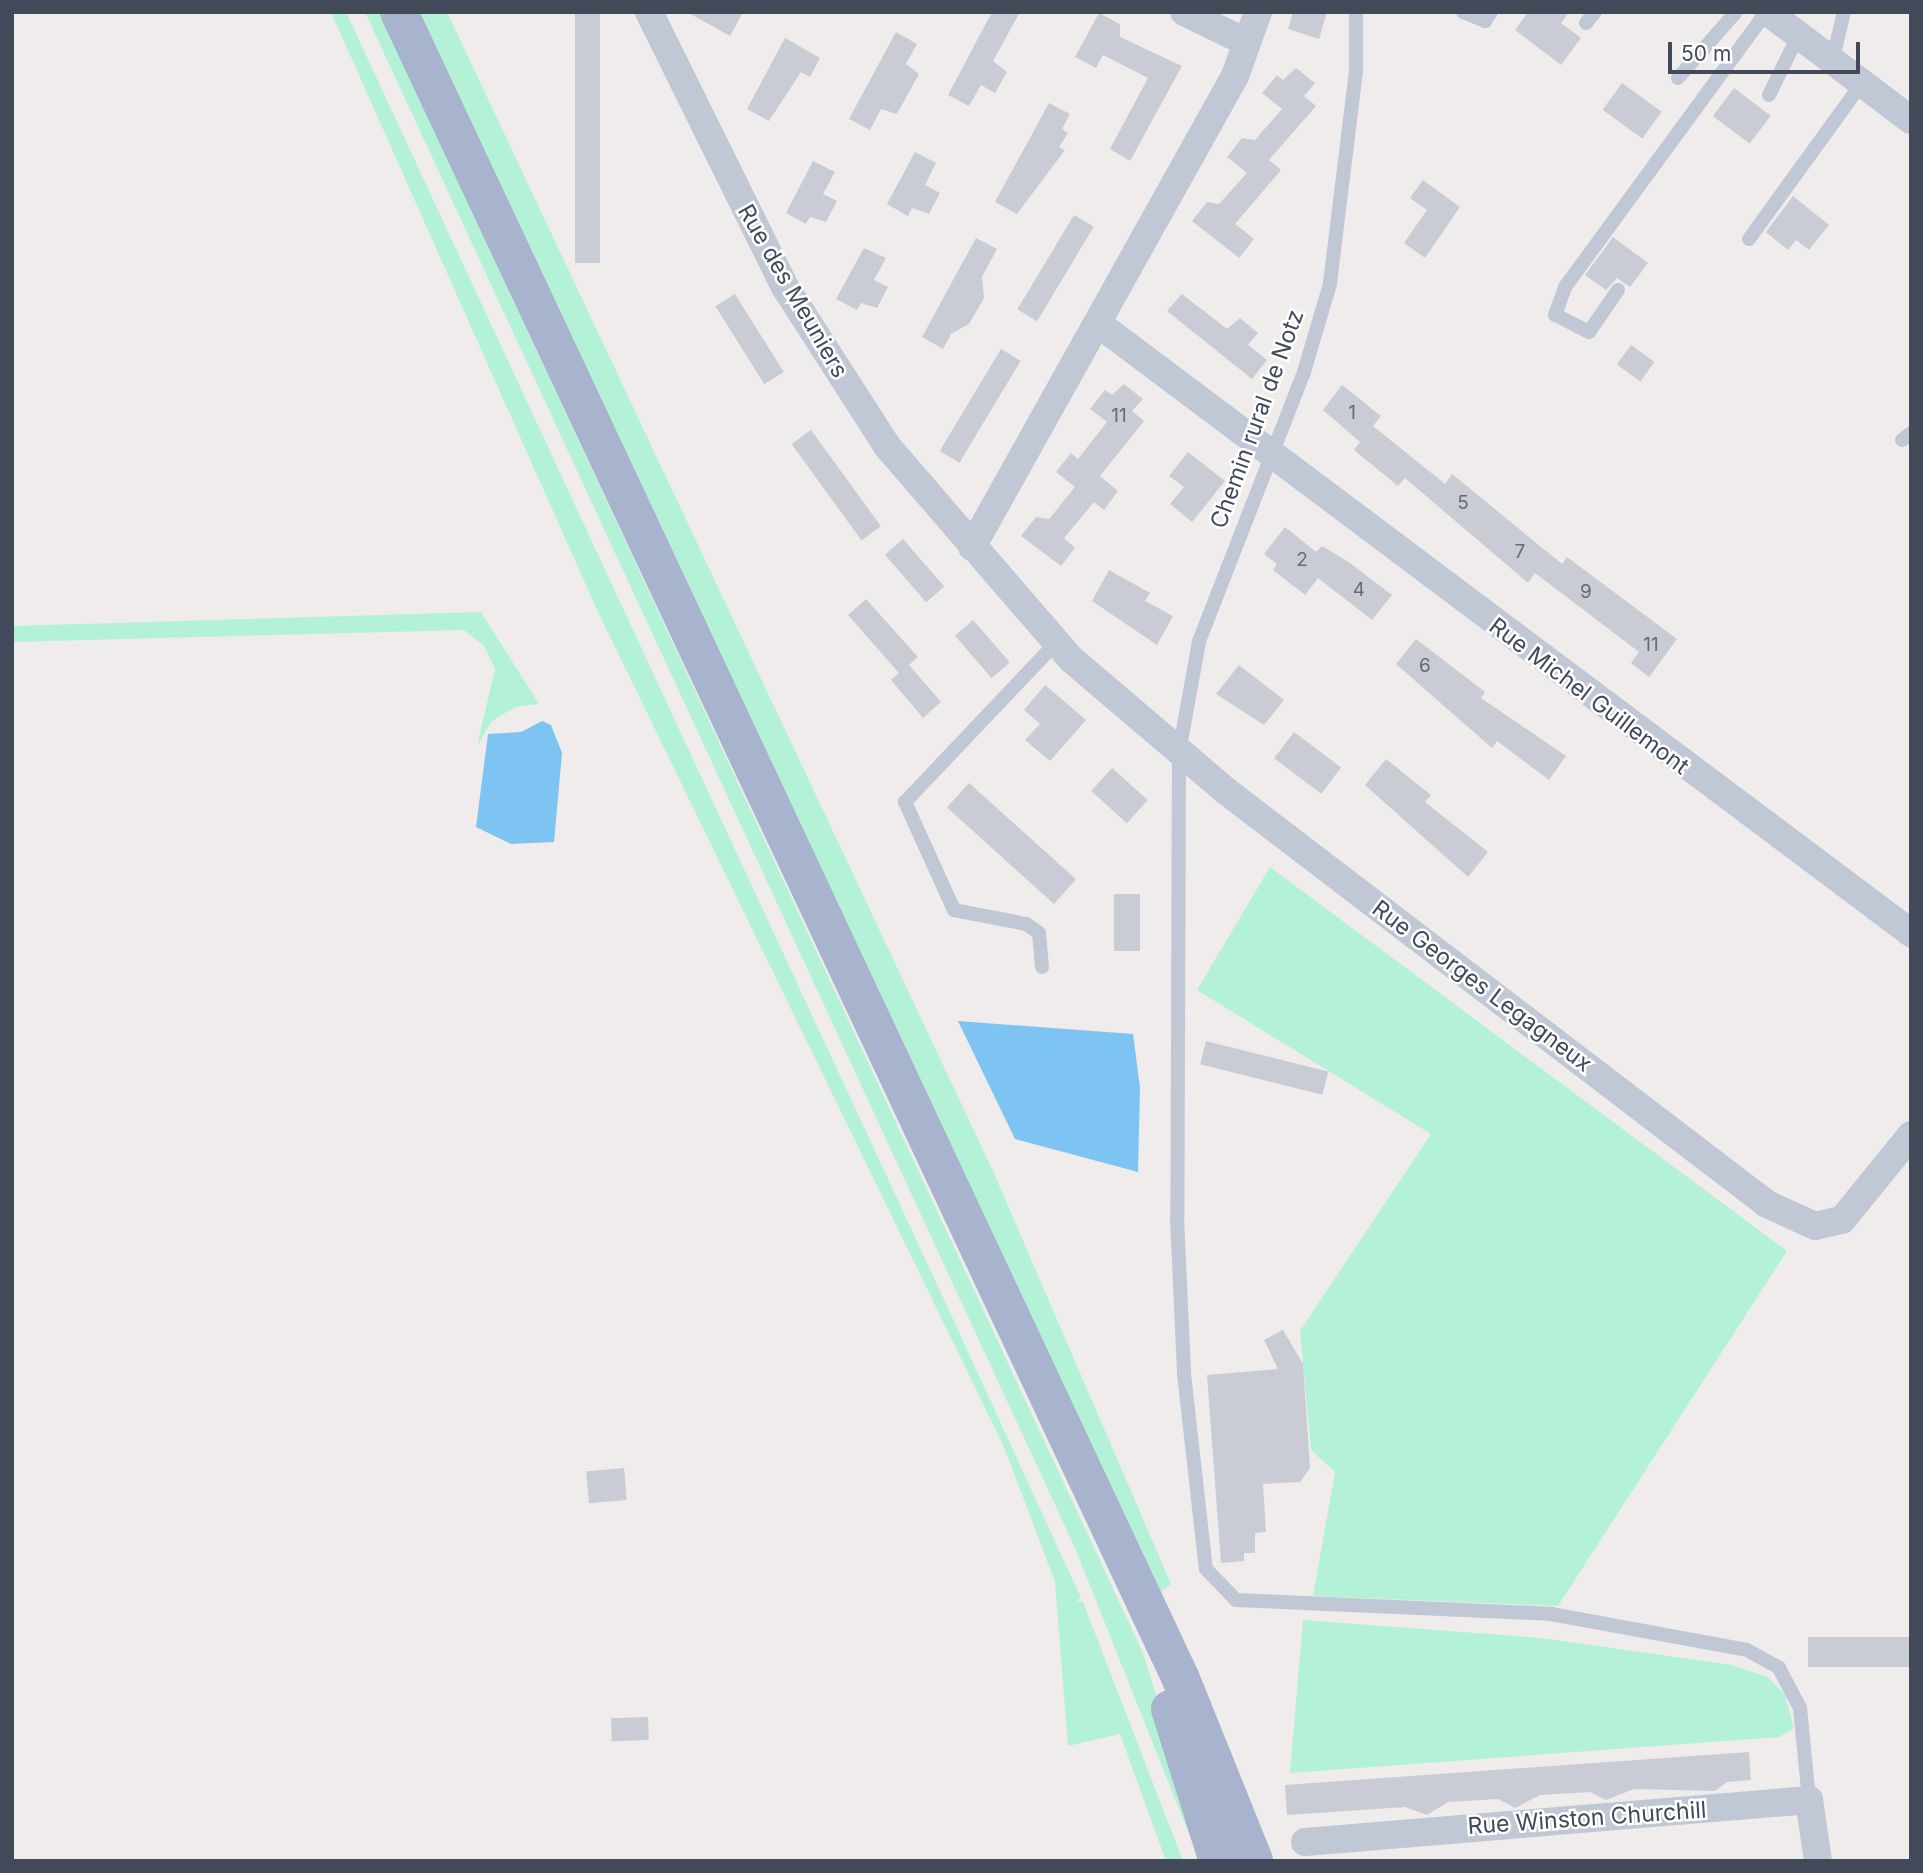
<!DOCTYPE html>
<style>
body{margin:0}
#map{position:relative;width:1923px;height:1873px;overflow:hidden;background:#efeceb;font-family:Inter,sans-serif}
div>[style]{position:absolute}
.green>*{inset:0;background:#b4f2d7}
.water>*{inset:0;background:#7dc4f3}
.building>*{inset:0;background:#c9ccd4;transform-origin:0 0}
.service>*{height:14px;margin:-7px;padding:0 7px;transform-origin:7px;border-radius:7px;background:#c0c7d5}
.minor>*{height:28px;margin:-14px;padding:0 14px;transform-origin:14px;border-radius:14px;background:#c0c7d5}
.primary>*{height:38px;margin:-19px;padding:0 19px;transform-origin:19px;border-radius:19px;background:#a8b4ce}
span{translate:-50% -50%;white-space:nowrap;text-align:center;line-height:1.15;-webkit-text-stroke:5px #fff;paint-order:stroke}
.number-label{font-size:19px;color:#646a78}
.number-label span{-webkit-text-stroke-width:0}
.street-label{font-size:23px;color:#424a5a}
.frame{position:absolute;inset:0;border:14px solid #424a5a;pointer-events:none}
.scale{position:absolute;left:1668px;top:42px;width:192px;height:32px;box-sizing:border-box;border:4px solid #424a5a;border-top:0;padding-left:9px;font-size:21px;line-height:24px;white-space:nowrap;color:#424a5a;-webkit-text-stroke:5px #fff;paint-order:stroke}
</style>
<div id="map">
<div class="green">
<div style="clip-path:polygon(331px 12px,346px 12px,941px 1293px,1081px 1598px,1077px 1601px,1083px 1602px,1183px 1861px,1166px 1861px,1120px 1734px,1068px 1746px,1055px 1582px,1004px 1447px,597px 610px)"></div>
<div style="clip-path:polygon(365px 12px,379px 12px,1143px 1653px,1176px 1759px,1193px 1844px,1075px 1548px)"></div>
<div style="clip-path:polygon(420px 12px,447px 12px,993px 1171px,1171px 1584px,1161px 1592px)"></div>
<div style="clip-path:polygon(481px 612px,539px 704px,515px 707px,492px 721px,477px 746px,495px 669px,484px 646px,464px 630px,12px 642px,12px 626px)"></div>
<div style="clip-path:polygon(1270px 867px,1787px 1251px,1558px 1606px,1313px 1596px,1335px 1472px,1311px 1450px,1300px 1331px,1431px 1134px,1197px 990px)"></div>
<div style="clip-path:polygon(1303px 1620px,1541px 1638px,1732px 1665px,1768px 1677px,1785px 1695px,1794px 1728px,1779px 1737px,1290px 1773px)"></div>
</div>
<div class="water">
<div style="clip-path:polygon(542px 721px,551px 725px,562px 753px,554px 842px,511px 844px,476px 827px,488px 734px,521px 732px)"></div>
<div style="clip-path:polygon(958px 1021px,1133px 1034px,1140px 1088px,1138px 1172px,1015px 1139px)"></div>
</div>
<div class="building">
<div style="left:575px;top:12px;width:25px;height:251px"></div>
<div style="clip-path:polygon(687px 12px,743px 12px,730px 36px)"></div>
<div style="clip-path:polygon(992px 12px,1020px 12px,993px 61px,1007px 72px,995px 93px,981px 85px,969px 106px,948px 95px)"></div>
<div style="clip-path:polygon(1293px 12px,1327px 12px,1319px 39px,1288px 29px)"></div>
<div style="clip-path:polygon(1528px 12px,1569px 12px,1561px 23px,1581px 38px,1561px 65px,1515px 30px)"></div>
<div style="clip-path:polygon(1099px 13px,1120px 24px,1120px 37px,1182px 66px,1130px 161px,1110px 149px,1148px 78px,1103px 55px,1096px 68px,1075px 57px)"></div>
<div style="clip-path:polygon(896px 32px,917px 44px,906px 64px,919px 74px,897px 114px,881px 109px,870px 130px,849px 119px)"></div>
<div style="clip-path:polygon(785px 38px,820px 58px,810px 77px,801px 72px,769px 121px,747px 109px)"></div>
<div style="clip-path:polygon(1296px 68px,1315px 83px,1304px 96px,1316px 106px,1269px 160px,1281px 170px,1235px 224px,1254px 239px,1239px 258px,1192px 221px,1207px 202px,1219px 204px,1247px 173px,1227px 157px,1242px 138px,1255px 140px,1282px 109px,1262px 93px,1277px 75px,1283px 80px)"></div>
<div style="left:1622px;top:83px;width:49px;height:33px;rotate:36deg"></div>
<div style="left:1734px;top:88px;width:46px;height:35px;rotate:37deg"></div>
<div style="clip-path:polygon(1049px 103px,1070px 114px,1062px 129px,1068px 133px,1059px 147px,1065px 150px,1017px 214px,995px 202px)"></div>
<div style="clip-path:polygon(915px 152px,936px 163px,925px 185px,940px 193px,929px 214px,912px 208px,908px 216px,887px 204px)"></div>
<div style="clip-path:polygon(813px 161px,835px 172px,823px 194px,837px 201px,826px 222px,810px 217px,806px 224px,786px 213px)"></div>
<div style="clip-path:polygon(1423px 180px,1460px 207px,1425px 258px,1404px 243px,1427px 210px,1410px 198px)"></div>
<div style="clip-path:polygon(1793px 196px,1829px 225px,1809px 250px,1796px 240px,1788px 250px,1766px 232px)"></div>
<div style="left:1074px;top:215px;width:23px;height:110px;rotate:31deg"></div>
<div style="clip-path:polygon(1613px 237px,1648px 263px,1630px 287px,1617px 278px,1606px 290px,1585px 275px)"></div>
<div style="clip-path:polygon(976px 238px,997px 249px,982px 277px,984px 298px,969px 324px,951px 334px,943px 349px,922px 337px)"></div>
<div style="clip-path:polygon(864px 248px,886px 258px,874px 280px,888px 287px,877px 308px,861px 303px,857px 310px,836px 299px)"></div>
<div style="left:735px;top:294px;width:92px;height:23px;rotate:58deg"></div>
<div style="clip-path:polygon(1182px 294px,1227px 329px,1240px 318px,1258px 333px,1248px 345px,1267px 360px,1252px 379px,1167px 311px)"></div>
<div style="left:1631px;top:345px;width:29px;height:24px;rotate:36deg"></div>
<div style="left:1001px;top:349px;width:23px;height:119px;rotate:31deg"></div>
<div style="clip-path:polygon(1124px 384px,1143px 399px,1132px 411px,1144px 421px,1100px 476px,1118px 491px,1104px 510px,1094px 502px,1064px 538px,1075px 548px,1061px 566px,1021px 536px,1036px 517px,1049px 519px,1075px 487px,1056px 472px,1071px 453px,1078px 459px,1107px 422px,1090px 409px,1105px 390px,1112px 395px)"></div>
<div style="clip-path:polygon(1342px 385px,1381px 416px,1373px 426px,1445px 484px,1452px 474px,1562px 564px,1567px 557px,1677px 639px,1649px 677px,1631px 663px,1639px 652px,1535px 573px,1528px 583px,1405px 478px,1398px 486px,1354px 450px,1360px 442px,1323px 410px)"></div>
<div style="left:811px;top:430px;width:119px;height:24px;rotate:54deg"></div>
<div style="clip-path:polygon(1188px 452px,1225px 481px,1192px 522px,1170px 504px,1184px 487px,1169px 476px)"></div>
<div style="clip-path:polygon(1285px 527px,1316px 552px,1322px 546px,1347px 561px,1392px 595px,1372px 620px,1318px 578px,1305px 595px,1273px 570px,1277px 564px,1264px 554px)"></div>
<div style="left:903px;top:539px;width:63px;height:24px;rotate:49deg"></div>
<div style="clip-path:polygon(1109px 570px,1150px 593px,1145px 601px,1173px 616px,1157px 645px,1092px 601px)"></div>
<div style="clip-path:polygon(866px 599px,918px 657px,909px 665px,941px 702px,923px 718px,891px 680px,899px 673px,848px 615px)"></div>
<div style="left:973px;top:620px;width:56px;height:24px;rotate:49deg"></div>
<div style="clip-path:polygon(1416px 639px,1485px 692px,1481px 698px,1566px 756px,1549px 780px,1497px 741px,1492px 748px,1396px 664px)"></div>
<div style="clip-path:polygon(1239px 665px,1284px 700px,1264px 725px,1216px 694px)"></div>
<div style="clip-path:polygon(1045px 685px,1086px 720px,1050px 761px,1025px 740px,1040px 724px,1024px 710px)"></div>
<div style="left:1294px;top:732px;width:59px;height:33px;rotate:37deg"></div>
<div style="clip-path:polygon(1386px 759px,1431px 795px,1425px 802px,1488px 852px,1468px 877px,1365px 785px)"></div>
<div style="left:1112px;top:768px;width:48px;height:31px;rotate:42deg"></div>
<div style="left:969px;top:783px;width:144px;height:33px;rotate:42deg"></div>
<div style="left:1114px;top:894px;width:26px;height:57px"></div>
<div style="left:1206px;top:1041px;width:126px;height:24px;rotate:14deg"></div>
<div style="clip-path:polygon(1283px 1330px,1303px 1364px,1310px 1468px,1300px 1482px,1263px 1484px,1266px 1532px,1255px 1533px,1255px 1553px,1244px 1553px,1244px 1561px,1221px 1563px,1207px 1375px,1278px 1369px,1264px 1340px)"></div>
<div style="left:624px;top:1468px;width:32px;height:38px;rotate:85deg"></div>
<div style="left:1911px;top:1637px;width:30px;height:103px;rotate:90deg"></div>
<div style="left:648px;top:1717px;width:23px;height:37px;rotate:88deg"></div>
<div style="clip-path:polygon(1749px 1752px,1751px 1780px,1727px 1782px,1715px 1791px,1634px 1789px,1606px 1800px,1590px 1792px,1540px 1795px,1515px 1808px,1498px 1799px,1448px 1802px,1427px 1815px,1405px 1807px,1287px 1815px,1285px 1785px)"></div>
</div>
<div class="service">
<div style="left:1356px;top:12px;width:59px;rotate:90deg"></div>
<div style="left:1356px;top:71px;width:215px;rotate:97deg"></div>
<div style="left:1330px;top:284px;width:92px;rotate:106.5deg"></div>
<div style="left:1304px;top:372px;width:290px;rotate:111.3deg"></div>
<div style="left:1199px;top:642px;width:112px;rotate:100.3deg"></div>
<div style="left:1179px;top:752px;width:466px;rotate:90.2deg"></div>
<div style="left:1177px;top:1218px;width:156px;rotate:87.4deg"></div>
<div style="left:1184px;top:1374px;width:196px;rotate:83.6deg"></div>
<div style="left:1206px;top:1569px;width:43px;rotate:45.9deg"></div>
<div style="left:1236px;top:1600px;width:315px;rotate:2.5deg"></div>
<div style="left:1551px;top:1614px;width:199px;rotate:10.4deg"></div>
<div style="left:1747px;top:1650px;width:37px;rotate:29deg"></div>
<div style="left:1779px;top:1668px;width:45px;rotate:62.3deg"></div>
<div style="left:1800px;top:1708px;width:92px;rotate:84.4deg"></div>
<div style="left:1463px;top:12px;width:24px;rotate:22deg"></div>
<div style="left:1485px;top:21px;width:11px;rotate:-56deg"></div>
<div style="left:1586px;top:23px;width:14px;rotate:-51deg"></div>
<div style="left:1832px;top:62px;width:51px;rotate:-76.5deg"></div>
<div style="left:1678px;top:78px;width:88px;rotate:-48.7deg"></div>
<div style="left:1769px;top:95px;width:66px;rotate:-63.8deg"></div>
<div style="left:1749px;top:239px;width:191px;rotate:-54.1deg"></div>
<div style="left:1618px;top:290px;width:51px;rotate:124.6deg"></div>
<div style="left:1589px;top:332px;width:38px;rotate:-153deg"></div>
<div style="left:1555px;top:315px;width:30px;rotate:-70deg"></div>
<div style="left:1565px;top:287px;width:341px;rotate:-53.8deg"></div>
<div style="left:1902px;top:440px;width:11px;rotate:-38deg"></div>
<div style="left:1042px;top:967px;width:34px;rotate:-95deg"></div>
<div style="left:1039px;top:933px;width:16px;rotate:-145deg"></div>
<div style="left:1026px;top:924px;width:73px;rotate:-169deg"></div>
<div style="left:954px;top:910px;width:119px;rotate:-114.4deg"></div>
<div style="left:905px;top:802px;width:218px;rotate:-46.5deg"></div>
</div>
<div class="minor">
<div style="left:649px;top:12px;width:307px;rotate:63.7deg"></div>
<div style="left:785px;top:287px;width:189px;rotate:57.3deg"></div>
<div style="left:887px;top:446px;width:281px;rotate:49.2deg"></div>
<div style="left:1071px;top:659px;width:204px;rotate:40.4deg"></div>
<div style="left:1226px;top:791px;width:681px;rotate:37.36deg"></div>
<div style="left:1767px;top:1204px;width:53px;rotate:24.6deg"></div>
<div style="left:1815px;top:1226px;width:28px;rotate:-13deg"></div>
<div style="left:1842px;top:1220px;width:109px;rotate:-50.9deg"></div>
<div style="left:1184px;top:12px;width:69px;rotate:25.8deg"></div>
<div style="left:1768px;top:12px;width:179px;rotate:37.1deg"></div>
<div style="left:1100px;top:325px;width:1014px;rotate:36.86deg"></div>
<div style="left:972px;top:547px;width:539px;rotate:-60.82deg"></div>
<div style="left:1235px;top:76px;width:68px;rotate:-70.2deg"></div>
<div style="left:1305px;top:1842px;width:506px;rotate:-4.76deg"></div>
<div style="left:1809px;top:1800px;width:62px;rotate:81.6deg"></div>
</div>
<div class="primary">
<div style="left:399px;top:12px;width:1841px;rotate:64.87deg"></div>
<div style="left:1181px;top:1679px;width:196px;rotate:68.1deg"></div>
<div style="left:1170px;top:1709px;width:159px;rotate:72.5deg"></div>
</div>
<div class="number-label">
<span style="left:1352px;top:413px">1</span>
<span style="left:1119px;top:416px">11</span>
<span style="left:1463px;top:503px">5</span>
<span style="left:1520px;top:552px">7</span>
<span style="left:1302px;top:560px">2</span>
<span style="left:1359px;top:590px">4</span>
<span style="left:1586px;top:592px">9</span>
<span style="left:1651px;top:645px">11</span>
<span style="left:1425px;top:666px">6</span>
</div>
<div class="street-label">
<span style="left:793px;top:291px;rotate:60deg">Rue des Meuniers</span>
<span style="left:1257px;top:419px;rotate:-70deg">Chemin rural de Notz</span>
<span style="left:1589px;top:696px;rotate:37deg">Rue Michel Guillemont</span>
<span style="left:1482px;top:986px;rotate:37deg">Rue Georges Legagneux</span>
<span style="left:1587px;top:1818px;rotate:-4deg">Rue Winston Churchill</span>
</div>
<div class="frame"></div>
<div class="scale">50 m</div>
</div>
